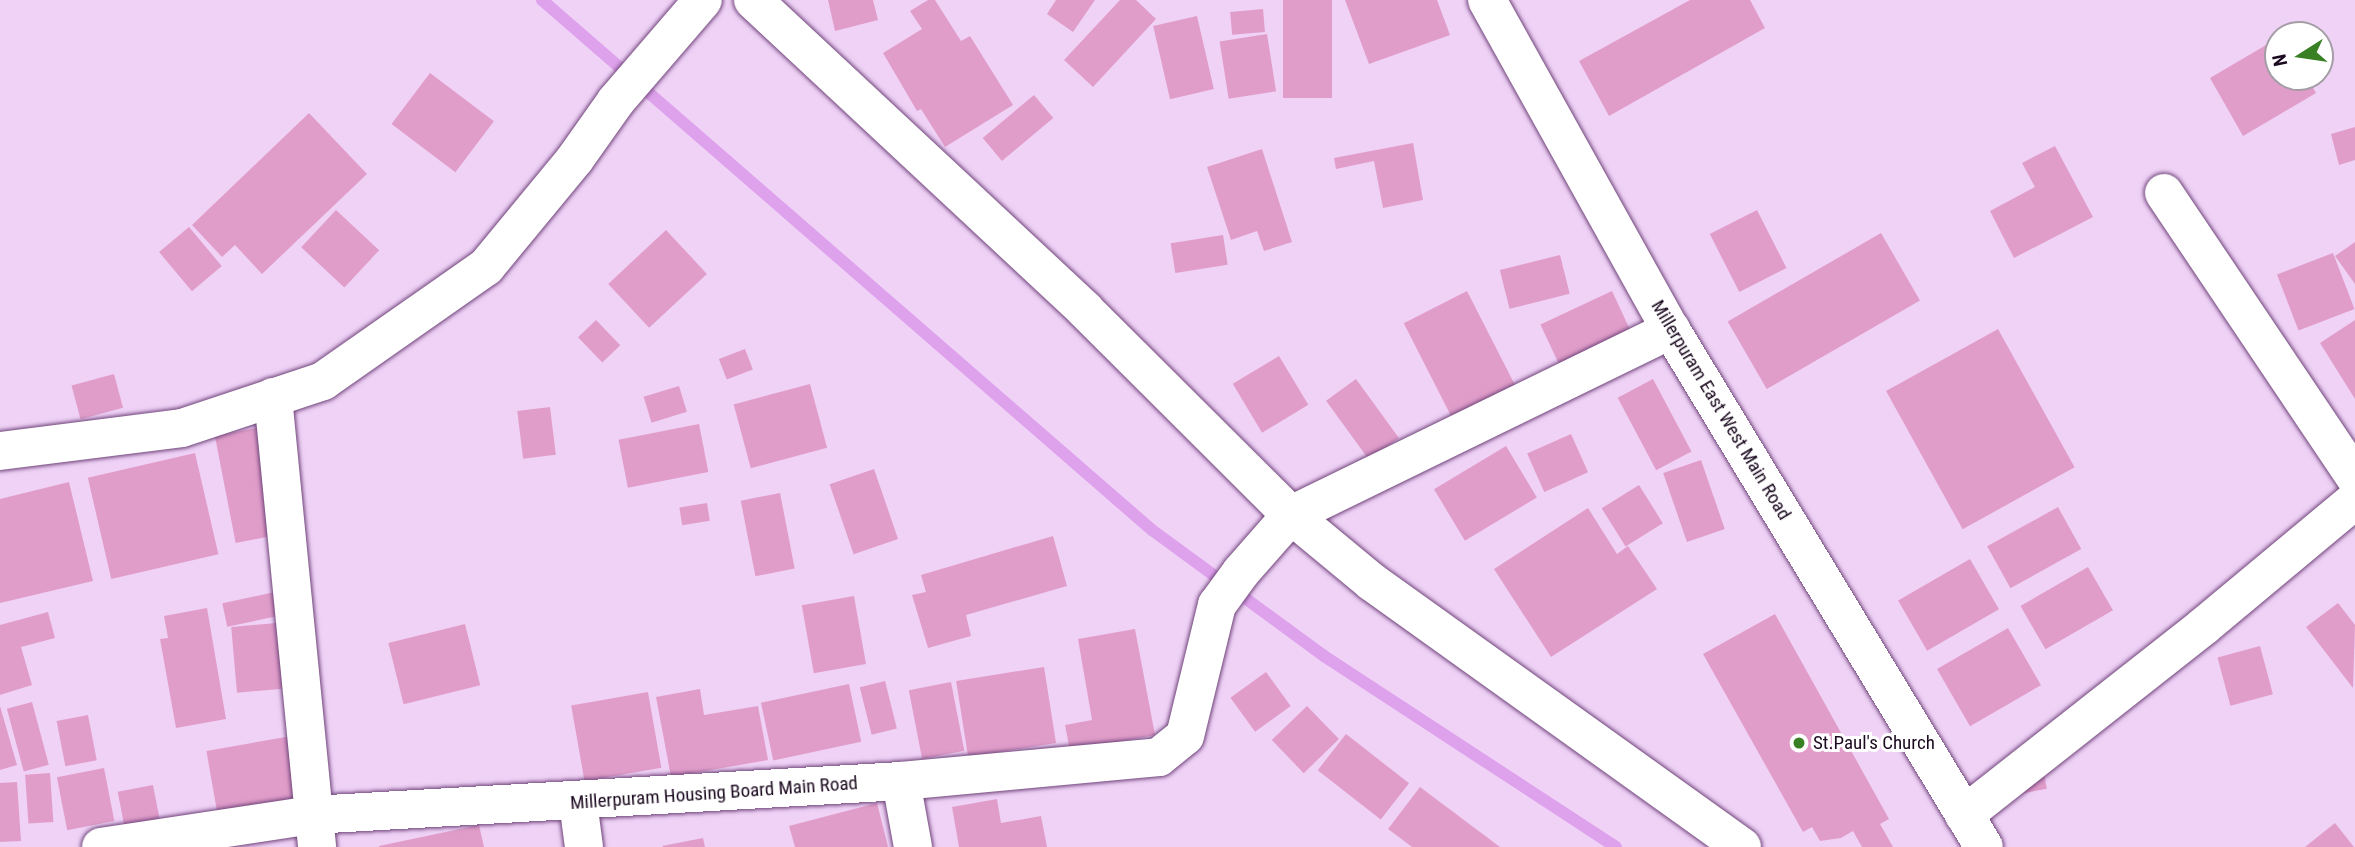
<!DOCTYPE html>
<style>
body{margin:0}
#map{position:relative;width:2355px;height:847px;overflow:hidden;background:#f0d2f7;font-family:"Roboto Condensed",sans-serif}
div>[style]{position:absolute}
.stream>*{height:12px;margin:-6px;padding:0 6px;transform-origin:6px;border-radius:6px;background:#dea1ec}
.building>*{inset:0;background:#e19dca;transform-origin:0 0}
.roads{filter:drop-shadow(0 0 2px #6f447a) drop-shadow(0 0 2px #6f447a)}
.minor>*{height:38px;margin:-19px;padding:0 19px;transform-origin:19px;border-radius:19px;background:#fff}
.dots>*{width:19px;height:19px;translate:-50% -50%;box-sizing:border-box;border:4px solid #fff;border-radius:50%}
span{translate:-50% -50%;white-space:nowrap;text-align:center;line-height:1.15;-webkit-text-stroke:6px #fff;paint-order:stroke}
.street-label{font-size:19px;color:#1c0a20}
.poi-label{font-size:19px;color:#1c0a20}
.left{translate:0 -50%;text-align:left}
.north{position:absolute;left:2264px;top:21px;width:70px;height:70px;box-sizing:border-box;background:#fff;border:2px solid #a49da6;border-radius:50%;rotate:258deg;font-size:19px;font-weight:700;line-height:28px;text-align:center;color:#1c0a20}
.north::after{content:'';display:block;margin:auto;width:24px;height:32px;background:#398025;clip-path:polygon(50% 0,100% 100%,50% 72%,0 100%)}
</style>
<div id="map">
<div class="stream">
<div style="left:542px;top:0;width:808px;rotate:40.99deg"></div>
<div style="left:1152px;top:530px;width:213px;rotate:36.2deg"></div>
<div style="left:1324px;top:656px;width:349px;rotate:33.2deg"></div>
</div>
<div class="building">
<div style="clip-path:polygon(828px 0,873px 0,878px 20px,835px 31px)"></div>
<div style="clip-path:polygon(928px 0,935px 0,961px 41px,970px 36px,1013px 105px,945px 147px,921px 109px,917px 111px,883px 53px,922px 29px,910px 11px)"></div>
<div style="clip-path:polygon(1056px 0,1095px 0,1073px 32px,1047px 14px)"></div>
<div style="clip-path:polygon(1120px 0,1136px 0,1156px 19px,1093px 87px,1064px 60px)"></div>
<div style="left:1283px;top:0;width:49px;height:98px"></div>
<div style="clip-path:polygon(1345px 0,1437px 0,1450px 35px,1369px 64px)"></div>
<div style="clip-path:polygon(1690px 0,1750px 0,1765px 28px,1609px 116px,1579px 61px)"></div>
<div style="left:1263px;top:9px;width:23px;height:33px;rotate:85deg"></div>
<div style="left:1197px;top:16px;width:75px;height:45px;rotate:77deg"></div>
<div style="left:1267px;top:34px;width:58px;height:48px;rotate:81deg"></div>
<div style="clip-path:polygon(2278px 38px,2278px 77px,2307px 77px,2316px 93px,2243px 136px,2210px 78px)"></div>
<div style="left:430px;top:73px;width:80px;height:64px;rotate:37deg"></div>
<div style="left:1034px;top:95px;width:30px;height:67px;rotate:50deg"></div>
<div style="clip-path:polygon(309px 113px,367px 174px,262px 274px,235px 245px,222px 257px,192px 225px)"></div>
<div style="clip-path:polygon(2355px 127px,2355px 160px,2339px 165px,2331px 134px)"></div>
<div style="clip-path:polygon(1413px 143px,1423px 200px,1383px 208px,1374px 161px,1336px 169px,1334px 158px)"></div>
<div style="clip-path:polygon(2055px 146px,2093px 217px,2014px 258px,1990px 211px,2035px 187px,2022px 163px)"></div>
<div style="clip-path:polygon(1262px 149px,1292px 242px,1264px 251px,1257px 231px,1231px 240px,1207px 167px)"></div>
<div style="left:336px;top:210px;width:59px;height:51px;rotate:43deg"></div>
<div style="left:1757px;top:210px;width:65px;height:53px;rotate:63deg"></div>
<div style="left:189px;top:227px;width:51px;height:39px;rotate:50deg"></div>
<div style="left:666px;top:230px;width:60px;height:79px;rotate:47deg"></div>
<div style="left:1881px;top:233px;width:78px;height:177px;rotate:60deg"></div>
<div style="left:1223px;top:235px;width:30px;height:53px;rotate:81deg"></div>
<div style="clip-path:polygon(2355px 242px,2355px 284px,2335px 256px)"></div>
<div style="left:2333px;top:253px;width:60px;height:60px;rotate:69deg"></div>
<div style="left:1560px;top:255px;width:40px;height:62px;rotate:76deg"></div>
<div style="left:1467px;top:291px;width:109px;height:71px;rotate:63deg"></div>
<div style="left:1612px;top:291px;width:43px;height:79px;rotate:65deg"></div>
<div style="left:596px;top:320px;width:35px;height:25px;rotate:46deg"></div>
<div style="clip-path:polygon(2355px 320px,2355px 399px,2320px 343px)"></div>
<div style="left:1998px;top:329px;width:158px;height:128px;rotate:61deg"></div>
<div style="left:745px;top:349px;width:22px;height:28px;rotate:69deg"></div>
<div style="left:1279px;top:356px;width:57px;height:54px;rotate:59deg"></div>
<div style="left:114px;top:374px;width:35px;height:44px;rotate:75deg"></div>
<div style="left:1356px;top:379px;width:73px;height:37px;rotate:54deg"></div>
<div style="left:1653px;top:379px;width:82px;height:40px;rotate:62deg"></div>
<div style="left:810px;top:384px;width:66px;height:79px;rotate:75deg"></div>
<div style="left:679px;top:386px;width:27px;height:37px;rotate:73deg"></div>
<div style="left:550px;top:407px;width:48px;height:33px;rotate:83deg"></div>
<div style="left:699px;top:424px;width:49px;height:82px;rotate:79deg"></div>
<div style="left:261px;top:427px;width:109px;height:47px;rotate:79deg"></div>
<div style="left:1571px;top:434px;width:42px;height:48px;rotate:66deg"></div>
<div style="left:1506px;top:446px;width:60px;height:84px;rotate:59deg"></div>
<div style="left:195px;top:453px;width:104px;height:110px;rotate:77deg"></div>
<div style="left:1701px;top:460px;width:73px;height:40px;rotate:71deg"></div>
<div style="left:874px;top:469px;width:74px;height:47px;rotate:71deg"></div>
<div style="clip-path:polygon(69px 482px,93px 581px,0 603px,0 499px)"></div>
<div style="left:1639px;top:485px;width:45px;height:44px;rotate:58deg"></div>
<div style="left:780px;top:493px;width:77px;height:40px;rotate:79deg"></div>
<div style="left:707px;top:503px;width:18px;height:28px;rotate:81deg"></div>
<div style="left:2058px;top:507px;width:48px;height:81px;rotate:61deg"></div>
<div style="clip-path:polygon(1588px 508px,1617px 554px,1628px 546px,1657px 589px,1551px 657px,1494px 569px)"></div>
<div style="clip-path:polygon(1053px 536px,1067px 586px,966px 615px,971px 636px,928px 648px,912px 595px,926px 592px,921px 575px)"></div>
<div style="left:1970px;top:559px;width:58px;height:83px;rotate:60deg"></div>
<div style="left:2088px;top:567px;width:50px;height:78px;rotate:60deg"></div>
<div style="left:280px;top:591px;width:24px;height:59px;rotate:78deg"></div>
<div style="left:854px;top:596px;width:69px;height:53px;rotate:80deg"></div>
<div style="clip-path:polygon(2338px 603px,2355px 625px,2353px 688px,2306px 627px)"></div>
<div style="clip-path:polygon(207px 608px,226px 719px,176px 728px,160px 639px,168px 638px,164px 616px)"></div>
<div style="clip-path:polygon(48px 612px,55px 638px,21px 647px,32px 685px,0 695px,0 625px)"></div>
<div style="clip-path:polygon(1775px 614px,1889px 819px,1880px 824px,1893px 847px,1862px 847px,1853px 831px,1841px 838px,1820px 841px,1812px 827px,1803px 832px,1703px 654px)"></div>
<div style="left:288px;top:622px;width:66px;height:57px;rotate:85deg"></div>
<div style="left:465px;top:624px;width:63px;height:79px;rotate:76deg"></div>
<div style="left:2008px;top:628px;width:66px;height:82px;rotate:60deg"></div>
<div style="clip-path:polygon(1135px 629px,1155px 735px,1070px 751px,1065px 725px,1092px 720px,1078px 639px)"></div>
<div style="left:2260px;top:646px;width:50px;height:44px;rotate:75deg"></div>
<div style="left:1044px;top:667px;width:77px;height:89px;rotate:81deg"></div>
<div style="left:1266px;top:672px;width:42px;height:44px;rotate:54deg"></div>
<div style="left:885px;top:681px;width:49px;height:26px;rotate:76deg"></div>
<div style="left:951px;top:682px;width:70px;height:43px;rotate:79deg"></div>
<div style="left:849px;top:684px;width:59px;height:90px;rotate:78deg"></div>
<div style="clip-path:polygon(700px 689px,704px 715px,758px 706px,768px 760px,671px 777px,656px 697px)"></div>
<div style="left:648px;top:692px;width:77px;height:78px;rotate:80deg"></div>
<div style="left:32px;top:702px;width:65px;height:26px;rotate:75deg"></div>
<div style="clip-path:polygon(0 706px,17px 765px,0 770px)"></div>
<div style="left:1307px;top:706px;width:46px;height:49px;rotate:46deg"></div>
<div style="left:88px;top:715px;width:46px;height:32px;rotate:79deg"></div>
<div style="left:1346px;top:734px;width:80px;height:46px;rotate:38deg"></div>
<div style="left:297px;top:735px;width:72px;height:92px;rotate:80deg"></div>
<div style="left:104px;top:768px;width:54px;height:48px;rotate:79deg"></div>
<div style="left:50px;top:773px;width:49px;height:25px;rotate:86deg"></div>
<div style="left:2044px;top:774px;width:15px;height:25px;rotate:79deg"></div>
<div style="clip-path:polygon(17px 782px,21px 841px,0 842px,0 783px)"></div>
<div style="left:153px;top:785px;width:43px;height:36px;rotate:79deg"></div>
<div style="clip-path:polygon(1420px 787px,1500px 847px,1412px 847px,1388px 829px)"></div>
<div style="clip-path:polygon(997px 799px,1001px 823px,1041px 816px,1047px 847px,959px 847px,952px 807px)"></div>
<div style="clip-path:polygon(877px 803px,888px 847px,795px 847px,789px 826px)"></div>
<div style="clip-path:polygon(2335px 823px,2354px 847px,2305px 847px)"></div>
<div style="clip-path:polygon(479px 825px,484px 847px,379px 847px,379px 846px)"></div>
<div style="clip-path:polygon(703px 838px,705px 847px,663px 847px,662px 846px)"></div>
</div>
<div class="roads">
<div class="minor">
<div style="left:753px;top:0;width:454px;rotate:43deg"></div>
<div style="left:1085px;top:310px;width:291px;rotate:44.9deg"></div>
<div style="left:1291px;top:515px;width:105px;rotate:39.6deg"></div>
<div style="left:1372px;top:582px;width:455px;rotate:35.6deg"></div>
<div style="left:1487px;top:0;width:378px;rotate:60.9deg"></div>
<div style="left:1671px;top:330px;width:604px;rotate:58.81deg"></div>
<div style="left:2164px;top:193px;width:342px;rotate:56.1deg"></div>
<div style="left:273px;top:397px;width:452px;rotate:84.4deg"></div>
<div style="left:0;top:451px;width:183px;rotate:-7.2deg"></div>
<div style="left:182px;top:428px;width:149px;rotate:-18.4deg"></div>
<div style="left:323px;top:381px;width:199px;rotate:-35deg"></div>
<div style="left:486px;top:267px;width:140px;rotate:-50.5deg"></div>
<div style="left:575px;top:159px;width:71px;rotate:-54.7deg"></div>
<div style="left:616px;top:101px;width:133px;rotate:-49.3deg"></div>
<div style="left:901px;top:781px;width:67px;rotate:79.7deg"></div>
<div style="left:578px;top:802px;width:45px;rotate:82.4deg"></div>
<div style="left:1964px;top:815px;width:305px;rotate:-38.2deg"></div>
<div style="left:2204px;top:626px;width:197px;rotate:-39.8deg"></div>
<div style="left:101px;top:847px;width:213px;rotate:-8.6deg"></div>
<div style="left:312px;top:815px;width:590px;rotate:-3.3deg"></div>
<div style="left:901px;top:781px;width:259px;rotate:-5.3deg"></div>
<div style="left:1159px;top:757px;width:33px;rotate:-39deg"></div>
<div style="left:1185px;top:736px;width:135px;rotate:-76.3deg"></div>
<div style="left:1217px;top:605px;width:41px;rotate:-54deg"></div>
<div style="left:1241px;top:572px;width:76px;rotate:-48.7deg"></div>
<div style="left:1291px;top:515px;width:423px;rotate:-26deg"></div>
</div>
</div>
<div class="dots">
<div style="left:1799px;top:743px;background:#398025"></div>
</div>
<div class="street-label">
<span style="left:1721px;top:410px;rotate:59deg">Millerpuram East West Main Road</span>
<span style="left:714px;top:793px;rotate:-4deg">Millerpuram Housing Board Main Road</span>
</div>
<div class="poi-label">
<span class="left" style="left:1813px;top:743px">St.Paul's Church</span>
</div>
<div class="north">N</div>
</div>
